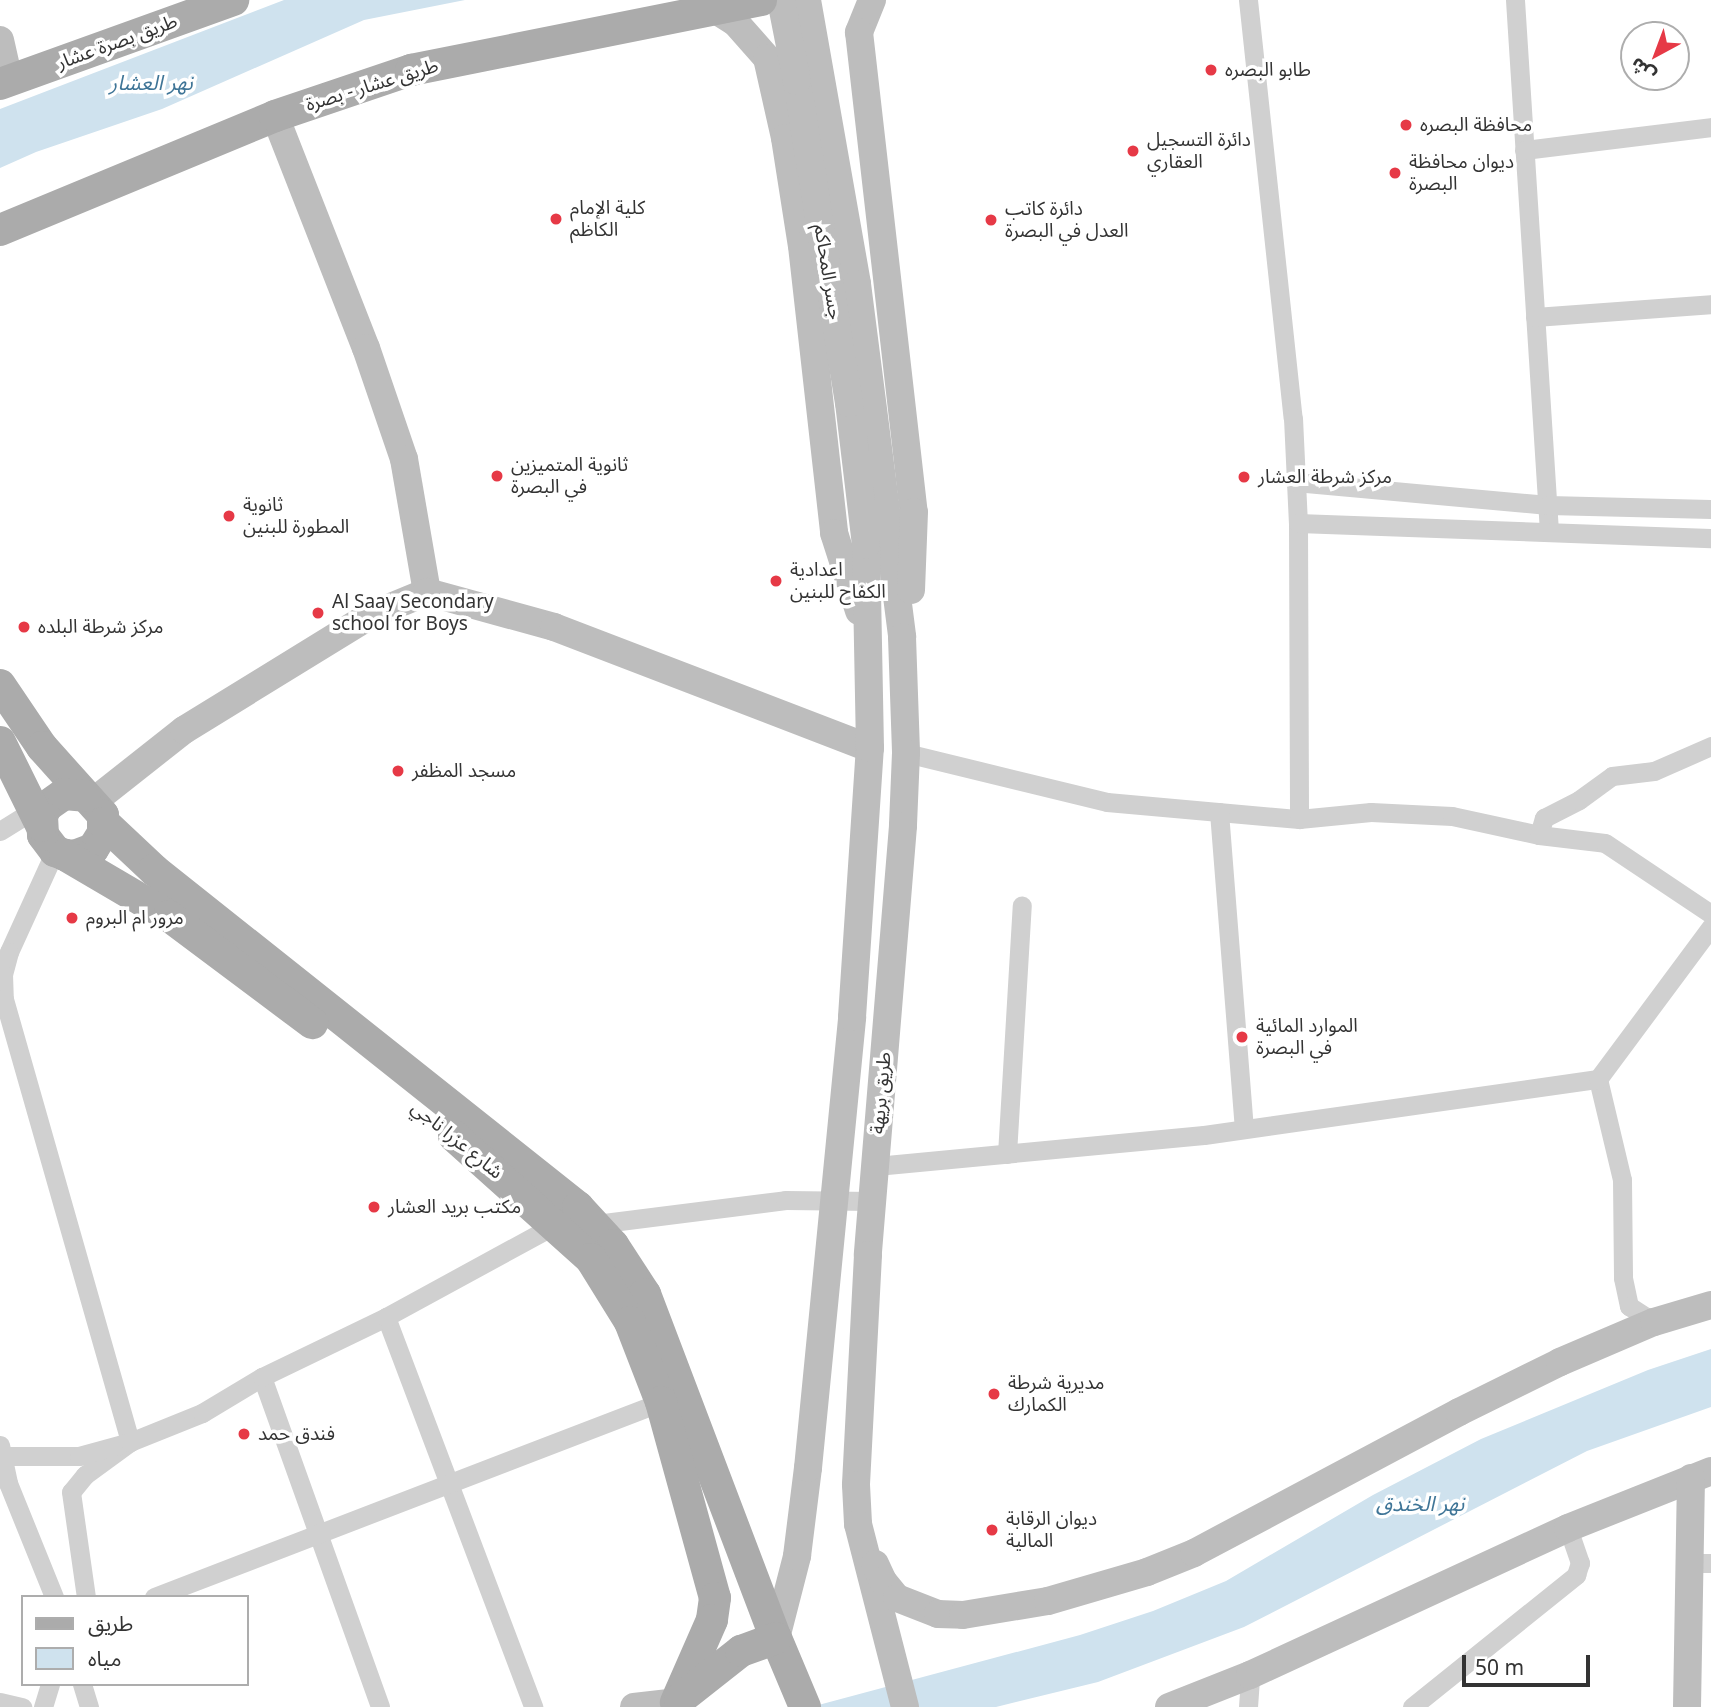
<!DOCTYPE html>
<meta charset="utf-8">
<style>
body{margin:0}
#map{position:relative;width:1711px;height:1707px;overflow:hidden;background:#fff;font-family:"Noto Sans","Noto Sans Arabic",sans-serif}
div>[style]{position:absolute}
.water>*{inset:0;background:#cfe2ee}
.street>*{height:19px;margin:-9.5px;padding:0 9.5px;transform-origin:9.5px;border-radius:9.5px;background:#d0d0d0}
.secondary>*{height:28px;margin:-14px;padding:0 14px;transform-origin:14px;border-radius:14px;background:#bdbdbd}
.primary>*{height:32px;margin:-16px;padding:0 16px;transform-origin:16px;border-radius:16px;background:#ababab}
.dots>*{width:19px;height:19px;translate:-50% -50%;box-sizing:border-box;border:4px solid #fff;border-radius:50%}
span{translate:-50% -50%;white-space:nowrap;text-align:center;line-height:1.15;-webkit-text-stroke:7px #fff;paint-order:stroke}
.street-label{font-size:19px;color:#333}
.poi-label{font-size:19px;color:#333}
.left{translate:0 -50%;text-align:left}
.water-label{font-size:21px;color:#3f7597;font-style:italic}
.legend{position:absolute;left:21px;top:1595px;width:228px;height:91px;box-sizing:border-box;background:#fff;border:2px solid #adadad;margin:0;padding:9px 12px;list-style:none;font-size:21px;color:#333}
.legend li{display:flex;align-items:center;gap:14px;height:35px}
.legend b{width:35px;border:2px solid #adadad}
.north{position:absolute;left:1620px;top:21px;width:70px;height:70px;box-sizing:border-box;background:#fff;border:2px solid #adadad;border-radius:50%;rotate:221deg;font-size:19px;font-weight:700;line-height:28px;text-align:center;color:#333}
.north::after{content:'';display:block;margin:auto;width:24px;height:32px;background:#e63946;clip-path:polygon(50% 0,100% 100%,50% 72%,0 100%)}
.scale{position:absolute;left:1462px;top:1655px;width:128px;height:32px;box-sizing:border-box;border:4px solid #333;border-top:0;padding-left:9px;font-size:21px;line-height:24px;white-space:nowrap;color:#333;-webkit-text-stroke:5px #fff;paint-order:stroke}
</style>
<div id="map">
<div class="water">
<div style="clip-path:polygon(284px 0,465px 0,364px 20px,162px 109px,36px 152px,0 168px,0 109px)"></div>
<div style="clip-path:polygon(1711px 1349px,1711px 1407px,1587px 1451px,1244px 1627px,1098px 1682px,996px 1707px,811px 1707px,1080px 1635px,1153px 1611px,1226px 1581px,1373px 1495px,1481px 1439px,1648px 1370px)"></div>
</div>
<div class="street">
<div style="left:1248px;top:0;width:420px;rotate:83.9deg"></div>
<div style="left:1293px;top:418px;width:105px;rotate:87.3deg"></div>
<div style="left:1298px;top:523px;width:296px;rotate:89.8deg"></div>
<div style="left:1515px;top:0;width:533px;rotate:86.34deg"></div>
<div style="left:1524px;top:150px;width:188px;rotate:-7deg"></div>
<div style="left:1535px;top:317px;width:176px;rotate:-4.2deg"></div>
<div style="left:1295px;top:482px;width:254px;rotate:5.2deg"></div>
<div style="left:1548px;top:505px;width:163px;rotate:1.4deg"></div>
<div style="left:1298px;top:523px;width:413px;rotate:2.1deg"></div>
<div style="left:906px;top:753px;width:207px;rotate:13.7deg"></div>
<div style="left:1107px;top:802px;width:193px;rotate:5.1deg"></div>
<div style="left:1299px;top:819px;width:72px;rotate:-5.6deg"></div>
<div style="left:1371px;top:812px;width:81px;rotate:2.8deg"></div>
<div style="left:1452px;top:816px;width:89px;rotate:12.3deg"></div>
<div style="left:1539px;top:835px;width:66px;rotate:6.9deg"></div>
<div style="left:1605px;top:843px;width:128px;rotate:33.8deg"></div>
<div style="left:1219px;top:812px;width:318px;rotate:85.5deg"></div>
<div style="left:0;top:831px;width:38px;rotate:-32deg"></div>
<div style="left:1539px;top:835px;width:18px;rotate:-74deg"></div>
<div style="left:1544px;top:818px;width:39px;rotate:-27deg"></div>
<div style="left:1579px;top:800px;width:41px;rotate:-36deg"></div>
<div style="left:1612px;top:776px;width:42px;rotate:-6.8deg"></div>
<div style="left:1654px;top:771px;width:62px;rotate:-23.7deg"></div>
<div style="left:55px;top:851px;width:111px;rotate:114.5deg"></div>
<div style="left:9px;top:952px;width:23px;rotate:105deg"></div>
<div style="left:3px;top:974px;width:25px;rotate:88deg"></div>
<div style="left:4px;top:999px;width:461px;rotate:74.1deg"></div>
<div style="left:130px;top:1442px;width:56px;rotate:143.7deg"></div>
<div style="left:85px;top:1475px;width:22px;rotate:129deg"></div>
<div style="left:71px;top:1492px;width:106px;rotate:81.9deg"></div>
<div style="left:1598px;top:1079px;width:104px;rotate:76.6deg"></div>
<div style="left:1622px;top:1180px;width:98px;rotate:89.4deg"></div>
<div style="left:1623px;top:1278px;width:29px;rotate:78deg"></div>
<div style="left:1629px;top:1306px;width:30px;rotate:33deg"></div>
<div style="left:1007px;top:1154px;width:249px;rotate:-86.6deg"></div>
<div style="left:876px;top:1166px;width:329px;rotate:-5.4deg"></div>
<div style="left:1204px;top:1135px;width:398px;rotate:-8.1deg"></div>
<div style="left:1598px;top:1079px;width:189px;rotate:-53.4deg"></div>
<div style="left:596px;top:1224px;width:191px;rotate:-7.2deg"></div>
<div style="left:785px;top:1200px;width:88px;rotate:0.7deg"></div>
<div style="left:386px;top:1317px;width:417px;rotate:69.3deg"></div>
<div style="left:262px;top:1377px;width:350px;rotate:70.3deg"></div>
<div style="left:0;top:1445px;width:39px;rotate:78deg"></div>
<div style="left:8px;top:1483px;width:123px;rotate:68deg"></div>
<div style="left:3px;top:1456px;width:76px"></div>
<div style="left:79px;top:1456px;width:53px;rotate:-15.4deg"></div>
<div style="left:130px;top:1442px;width:78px;rotate:-21.9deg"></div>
<div style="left:202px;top:1413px;width:70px;rotate:-31deg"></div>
<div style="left:262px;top:1377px;width:138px;rotate:-25.8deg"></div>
<div style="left:386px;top:1317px;width:192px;rotate:-28.6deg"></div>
<div style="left:1690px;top:1563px;width:21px"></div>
<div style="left:154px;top:1597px;width:543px;rotate:-21.04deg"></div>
<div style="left:82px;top:1684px;width:24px;rotate:73deg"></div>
<div style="left:0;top:1702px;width:23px;rotate:13deg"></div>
<div style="left:43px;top:1707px;width:24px;rotate:-73deg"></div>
<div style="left:1248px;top:1707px;width:32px;rotate:-86deg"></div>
<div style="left:1412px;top:1707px;width:211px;rotate:-38.8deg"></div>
<div style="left:1576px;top:1575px;width:13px;rotate:-72deg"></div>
<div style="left:1580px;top:1563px;width:37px;rotate:-109deg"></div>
</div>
<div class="secondary">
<div style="left:807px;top:0;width:288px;rotate:80deg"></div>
<div style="left:857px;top:284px;width:356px;rotate:82.7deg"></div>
<div style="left:902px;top:637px;width:116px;rotate:88deg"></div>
<div style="left:906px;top:753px;width:73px;rotate:92.4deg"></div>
<div style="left:903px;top:826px;width:430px;rotate:94.7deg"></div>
<div style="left:868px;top:1255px;width:230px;rotate:93deg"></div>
<div style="left:856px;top:1485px;width:39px;rotate:87deg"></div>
<div style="left:858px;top:1524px;width:189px;rotate:75.6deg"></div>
<div style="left:872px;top:0;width:35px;rotate:112deg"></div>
<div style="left:859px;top:32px;width:483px;rotate:83.5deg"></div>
<div style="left:914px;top:512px;width:78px;rotate:92.2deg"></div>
<div style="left:714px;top:9px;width:26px;rotate:32deg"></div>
<div style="left:736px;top:23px;width:47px;rotate:48.5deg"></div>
<div style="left:767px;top:58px;width:82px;rotate:77.3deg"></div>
<div style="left:785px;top:138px;width:109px;rotate:81.1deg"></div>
<div style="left:802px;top:246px;width:289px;rotate:83.6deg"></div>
<div style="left:834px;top:533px;width:82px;rotate:72.2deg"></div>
<div style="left:0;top:40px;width:41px;rotate:77.3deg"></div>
<div style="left:275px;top:116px;width:249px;rotate:68.6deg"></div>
<div style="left:366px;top:348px;width:117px;rotate:71.1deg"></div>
<div style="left:404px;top:459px;width:135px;rotate:80.2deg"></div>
<div style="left:94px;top:801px;width:115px;rotate:-38.3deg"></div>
<div style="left:184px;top:730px;width:217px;rotate:-31.6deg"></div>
<div style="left:369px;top:616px;width:63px;rotate:-22.5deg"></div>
<div style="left:427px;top:592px;width:132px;rotate:15.4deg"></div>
<div style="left:554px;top:627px;width:338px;rotate:21deg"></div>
<div style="left:875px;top:1564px;width:19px;rotate:65deg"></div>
<div style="left:883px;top:1581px;width:22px;rotate:51deg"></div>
<div style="left:897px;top:1598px;width:44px;rotate:21.3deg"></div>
<div style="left:938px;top:1614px;width:25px;rotate:2deg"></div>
<div style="left:963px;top:1615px;width:86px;rotate:-9.4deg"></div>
<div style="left:1048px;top:1601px;width:103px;rotate:-16.3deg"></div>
<div style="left:1147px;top:1572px;width:51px;rotate:-22deg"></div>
<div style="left:1194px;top:1553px;width:300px;rotate:-28deg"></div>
<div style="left:1459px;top:1412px;width:113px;rotate:-26.3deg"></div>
<div style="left:1560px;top:1362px;width:102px;rotate:-23.1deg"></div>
<div style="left:1654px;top:1322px;width:59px;rotate:-16.6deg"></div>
<div style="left:776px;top:1638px;width:85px;rotate:-75.6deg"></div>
<div style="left:797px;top:1556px;width:89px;rotate:-82.9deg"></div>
<div style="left:808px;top:1468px;width:453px;rotate:-84.4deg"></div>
<div style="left:852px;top:1017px;width:270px;rotate:-86.2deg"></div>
<div style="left:870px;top:748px;width:203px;rotate:-91.1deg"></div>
<div style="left:866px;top:545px;width:143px;rotate:-96.8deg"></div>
<div style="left:849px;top:403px;width:326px;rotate:-99.2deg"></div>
<div style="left:797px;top:81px;width:83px;rotate:-101.2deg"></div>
<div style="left:634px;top:1707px;width:42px;rotate:-6.8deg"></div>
<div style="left:1169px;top:1707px;width:87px;rotate:-21.6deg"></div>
<div style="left:1250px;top:1675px;width:350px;rotate:-24.8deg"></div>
<div style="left:1568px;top:1528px;width:154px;rotate:-21.7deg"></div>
<div style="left:1687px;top:1707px;width:229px;rotate:-89deg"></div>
</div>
<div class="primary">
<div style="left:0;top:84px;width:248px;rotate:-19.8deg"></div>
<div style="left:0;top:230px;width:298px;rotate:-22.5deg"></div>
<div style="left:275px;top:116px;width:144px;rotate:-18.7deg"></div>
<div style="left:411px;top:70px;width:357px;rotate:-11.3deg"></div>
<div style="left:0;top:685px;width:75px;rotate:55.9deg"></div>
<div style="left:42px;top:747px;width:91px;rotate:48.1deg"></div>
<div style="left:103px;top:815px;width:18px;rotate:90deg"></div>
<div style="left:103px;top:833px;width:19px;rotate:122deg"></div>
<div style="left:93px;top:849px;width:19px;rotate:159deg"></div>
<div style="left:75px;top:856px;width:10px;rotate:-174deg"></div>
<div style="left:65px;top:855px;width:11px;rotate:-158deg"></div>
<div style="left:55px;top:851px;width:20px;rotate:-127deg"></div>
<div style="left:43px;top:835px;width:20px;rotate:-93deg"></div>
<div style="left:42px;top:815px;width:10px;rotate:-61deg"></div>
<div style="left:47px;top:806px;width:21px;rotate:-35deg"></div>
<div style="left:64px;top:794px;width:21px;rotate:5deg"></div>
<div style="left:0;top:742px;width:93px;rotate:63.7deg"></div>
<div style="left:104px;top:823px;width:69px;rotate:43.2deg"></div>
<div style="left:154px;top:870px;width:542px;rotate:38.48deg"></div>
<div style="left:578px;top:1207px;width:52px;rotate:47.4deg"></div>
<div style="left:613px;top:1245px;width:59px;rotate:56.9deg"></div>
<div style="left:645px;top:1294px;width:368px;rotate:69.2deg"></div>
<div style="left:776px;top:1638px;width:75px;rotate:67.2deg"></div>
<div style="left:65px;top:855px;width:121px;rotate:30.4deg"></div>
<div style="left:169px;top:916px;width:179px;rotate:36.8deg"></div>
<div style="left:454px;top:1136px;width:184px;rotate:41.9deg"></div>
<div style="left:591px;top:1259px;width:74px;rotate:58.2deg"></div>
<div style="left:630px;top:1322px;width:86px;rotate:68.8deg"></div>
<div style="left:661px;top:1402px;width:203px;rotate:74.6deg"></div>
<div style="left:715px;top:1598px;width:22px;rotate:98deg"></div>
<div style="left:712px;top:1620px;width:90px;rotate:113.7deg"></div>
<div style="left:680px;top:1699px;width:78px;rotate:-38.2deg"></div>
<div style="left:741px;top:1651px;width:37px;rotate:-20deg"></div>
</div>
<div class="dots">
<div style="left:1211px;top:70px;background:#e63946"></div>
<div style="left:1406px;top:125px;background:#e63946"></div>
<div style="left:1133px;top:151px;background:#e63946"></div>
<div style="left:1395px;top:173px;background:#e63946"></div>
<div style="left:556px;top:219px;background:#e63946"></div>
<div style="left:991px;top:220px;background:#e63946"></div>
<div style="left:497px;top:476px;background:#e63946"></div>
<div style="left:1244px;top:477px;background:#e63946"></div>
<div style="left:229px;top:516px;background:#e63946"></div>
<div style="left:776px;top:581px;background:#e63946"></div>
<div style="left:318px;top:613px;background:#e63946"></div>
<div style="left:24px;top:627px;background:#e63946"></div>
<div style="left:398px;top:771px;background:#e63946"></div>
<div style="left:72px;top:918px;background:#e63946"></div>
<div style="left:1242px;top:1037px;background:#e63946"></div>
<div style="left:374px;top:1207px;background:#e63946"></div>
<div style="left:994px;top:1394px;background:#e63946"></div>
<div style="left:244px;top:1434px;background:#e63946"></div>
<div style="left:992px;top:1530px;background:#e63946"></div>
</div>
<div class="street-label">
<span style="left:117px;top:42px;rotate:-20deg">طريق بصرة عشار</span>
<span style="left:372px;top:85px;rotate:-17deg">طريق عشار - بصرة</span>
<span style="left:828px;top:272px;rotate:81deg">جسر المحاكم</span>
<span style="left:881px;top:1093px;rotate:-85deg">طريق بريهة</span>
<span style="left:457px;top:1140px;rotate:39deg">شارع عزرا ناجي</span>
</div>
<div class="poi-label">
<span class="left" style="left:1225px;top:70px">طابو البصره</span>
<span class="left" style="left:1420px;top:125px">محافظة البصره</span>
<span class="left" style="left:1147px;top:151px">دائرة التسجيل<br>العقاري</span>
<span class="left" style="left:1409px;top:173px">ديوان محافظة<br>البصرة</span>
<span class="left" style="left:570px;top:219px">كلية الإمام<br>الكاظم</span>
<span class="left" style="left:1005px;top:220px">دائرة كاتب<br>العدل في البصرة</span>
<span class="left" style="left:511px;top:476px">ثانوية المتميزين<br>في البصرة</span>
<span class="left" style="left:1258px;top:477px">مركز شرطة العشار</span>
<span class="left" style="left:243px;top:516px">ثانوية<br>المطورة للبنين</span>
<span class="left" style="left:790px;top:581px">اعدادية<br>الكفاح للبنين</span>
<span class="left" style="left:332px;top:613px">Al Saay Secondary<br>school for Boys</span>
<span class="left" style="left:38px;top:627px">مركز شرطة البلده</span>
<span class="left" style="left:412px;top:771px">مسجد المظفر</span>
<span class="left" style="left:86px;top:918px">مرور ام البروم</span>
<span class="left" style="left:1256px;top:1037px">الموارد المائية<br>في البصرة</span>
<span class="left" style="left:388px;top:1207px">مكتب بريد العشار</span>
<span class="left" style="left:1008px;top:1394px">مديرية شرطة<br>الكمارك</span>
<span class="left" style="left:258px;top:1434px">فندق حمد</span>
<span class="left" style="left:1006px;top:1530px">ديوان الرقابة<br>المالية</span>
</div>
<div class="water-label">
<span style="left:151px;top:82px">نهر العشار</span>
<span style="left:1420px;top:1503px">نهر الخندق</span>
</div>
<ul class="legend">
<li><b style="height:9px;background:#ababab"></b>طريق</li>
<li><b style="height:19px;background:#cfe2ee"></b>مياه</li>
</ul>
<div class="north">ش</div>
<div class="scale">50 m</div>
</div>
